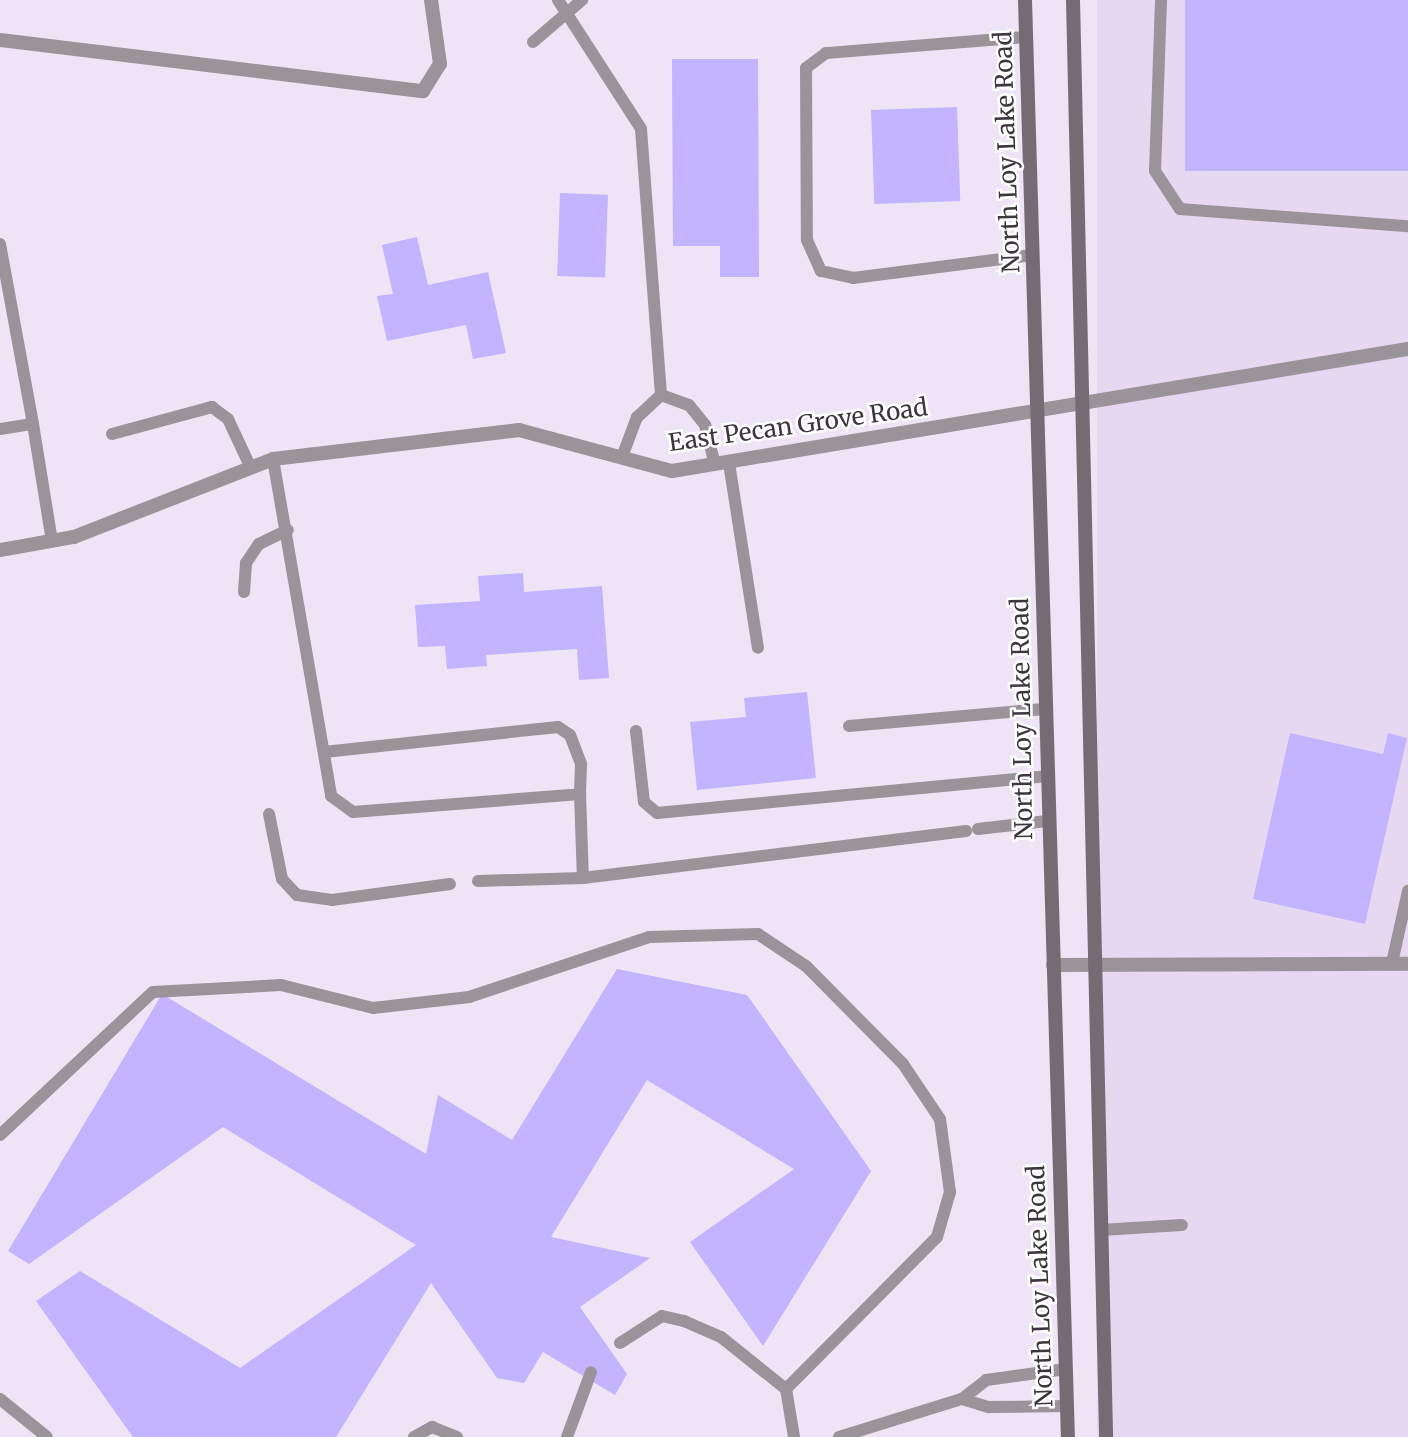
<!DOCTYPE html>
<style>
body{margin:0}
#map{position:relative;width:1408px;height:1437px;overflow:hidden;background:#eee4f5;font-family:Merriweather,serif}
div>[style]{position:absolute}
.built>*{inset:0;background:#e7d8f1;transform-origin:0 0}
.building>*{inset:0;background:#c2b4fe;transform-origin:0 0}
.service>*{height:12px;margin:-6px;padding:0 6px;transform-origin:6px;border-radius:6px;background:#9a9399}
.minor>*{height:14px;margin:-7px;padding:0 7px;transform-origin:7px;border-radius:7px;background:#9a9399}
.secondary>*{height:14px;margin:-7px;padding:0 7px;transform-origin:7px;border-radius:7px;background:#756b73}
span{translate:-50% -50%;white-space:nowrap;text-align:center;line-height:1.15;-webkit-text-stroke:5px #fff;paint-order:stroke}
.street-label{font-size:24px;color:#3c373e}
</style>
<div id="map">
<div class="built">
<div style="left:1097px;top:0;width:311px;height:1438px"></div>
</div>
<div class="building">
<div style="left:1185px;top:0;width:223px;height:171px"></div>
<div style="clip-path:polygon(672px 59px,758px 59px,759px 277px,720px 277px,720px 246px,673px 246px)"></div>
<div style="left:957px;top:107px;width:94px;height:86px;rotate:88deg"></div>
<div style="left:560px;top:193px;width:48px;height:83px;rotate:2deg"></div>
<div style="clip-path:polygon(417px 237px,428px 285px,488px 272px,506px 353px,473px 359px,466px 325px,387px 341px,377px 296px,393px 294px,382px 245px)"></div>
<div style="clip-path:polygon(523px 573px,524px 592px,602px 586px,609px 678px,579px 680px,577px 649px,486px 655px,487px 666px,447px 669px,445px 646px,418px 647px,415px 605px,480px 601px,478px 576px)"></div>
<div style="clip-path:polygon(807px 692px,816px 778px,697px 790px,690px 722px,746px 717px,744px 698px)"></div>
<div style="clip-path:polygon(1290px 733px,1383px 754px,1388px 733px,1407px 738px,1365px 924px,1253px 899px)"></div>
<div style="clip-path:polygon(617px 969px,747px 995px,871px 1171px,763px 1346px,690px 1242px,794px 1169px,647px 1080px,551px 1237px,650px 1258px,580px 1307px,627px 1374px,615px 1395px,543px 1352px,524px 1383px,497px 1378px,431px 1283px,336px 1437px,133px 1437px,36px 1301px,80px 1271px,240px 1368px,416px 1245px,223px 1127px,29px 1264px,8px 1251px,162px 994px,426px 1154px,438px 1095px,512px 1140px)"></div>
</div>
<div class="service">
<div style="left:558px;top:0;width:153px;rotate:57.2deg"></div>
<div style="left:641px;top:129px;width:267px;rotate:85.7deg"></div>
<div style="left:661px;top:395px;width:33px;rotate:137deg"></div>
<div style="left:637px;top:417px;width:43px;rotate:110.6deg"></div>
<div style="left:1161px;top:0;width:171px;rotate:92deg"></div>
<div style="left:1155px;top:171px;width:45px;rotate:56.7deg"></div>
<div style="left:1180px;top:209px;width:229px;rotate:4.3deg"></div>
<div style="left:1026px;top:37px;width:201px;rotate:175.4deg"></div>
<div style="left:826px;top:53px;width:25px;rotate:143deg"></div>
<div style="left:806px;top:68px;width:172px;rotate:89.7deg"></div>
<div style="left:807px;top:240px;width:34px;rotate:66deg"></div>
<div style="left:821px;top:271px;width:33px;rotate:12deg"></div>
<div style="left:853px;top:278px;width:181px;rotate:-7.3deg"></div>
<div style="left:533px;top:42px;width:65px;rotate:-40.6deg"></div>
<div style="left:0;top:244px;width:183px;rotate:79.6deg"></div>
<div style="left:661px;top:395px;width:30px;rotate:20deg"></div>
<div style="left:689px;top:405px;width:26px;rotate:51deg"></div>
<div style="left:705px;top:425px;width:41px;rotate:76deg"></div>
<div style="left:0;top:429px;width:33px;rotate:-9deg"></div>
<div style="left:33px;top:424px;width:119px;rotate:80.8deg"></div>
<div style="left:112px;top:434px;width:104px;rotate:-15.1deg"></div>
<div style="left:212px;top:407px;width:20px;rotate:37deg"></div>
<div style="left:228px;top:419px;width:54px;rotate:64.9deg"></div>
<div style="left:273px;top:459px;width:342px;rotate:80.2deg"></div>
<div style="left:331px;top:796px;width:27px;rotate:36deg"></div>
<div style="left:353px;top:812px;width:228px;rotate:-4.5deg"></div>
<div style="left:580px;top:794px;width:84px;rotate:88deg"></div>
<div style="left:729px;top:463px;width:187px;rotate:81.1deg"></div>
<div style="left:244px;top:592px;width:29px;rotate:-86deg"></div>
<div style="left:246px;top:563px;width:23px;rotate:-56deg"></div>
<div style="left:259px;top:544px;width:32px;rotate:-26deg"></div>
<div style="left:849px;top:726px;width:196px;rotate:-5deg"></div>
<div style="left:636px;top:731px;width:71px;rotate:83.6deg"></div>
<div style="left:644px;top:802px;width:17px;rotate:40deg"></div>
<div style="left:657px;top:813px;width:391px;rotate:-5.4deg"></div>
<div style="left:324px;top:752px;width:235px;rotate:-6.1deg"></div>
<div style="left:558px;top:727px;width:14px;rotate:34deg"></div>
<div style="left:570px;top:735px;width:31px;rotate:69deg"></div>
<div style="left:581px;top:764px;width:30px;rotate:92deg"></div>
<div style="left:269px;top:814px;width:66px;rotate:78.7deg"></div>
<div style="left:282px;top:879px;width:22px;rotate:47deg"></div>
<div style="left:297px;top:895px;width:35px;rotate:8deg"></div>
<div style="left:332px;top:900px;width:119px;rotate:-7.7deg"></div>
<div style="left:978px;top:829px;width:69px;rotate:-6.6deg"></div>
<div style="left:478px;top:881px;width:105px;rotate:-1.6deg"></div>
<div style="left:583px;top:878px;width:386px;rotate:-7deg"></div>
<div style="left:1392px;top:963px;width:74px;rotate:-77.5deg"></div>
<div style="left:0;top:1135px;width:209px;rotate:-43.1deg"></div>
<div style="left:153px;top:992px;width:128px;rotate:-3.1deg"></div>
<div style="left:281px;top:985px;width:95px;rotate:14deg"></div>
<div style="left:373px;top:1008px;width:97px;rotate:-6.5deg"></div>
<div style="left:469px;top:997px;width:190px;rotate:-18.4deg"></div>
<div style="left:649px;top:937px;width:109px;rotate:-1.6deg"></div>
<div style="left:758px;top:934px;width:58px;rotate:33.7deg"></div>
<div style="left:806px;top:966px;width:138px;rotate:45.3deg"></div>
<div style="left:903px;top:1064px;width:66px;rotate:56.1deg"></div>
<div style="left:940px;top:1119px;width:74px;rotate:82.2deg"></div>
<div style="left:950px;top:1192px;width:47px;rotate:106.1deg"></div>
<div style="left:937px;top:1237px;width:214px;rotate:134.8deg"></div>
<div style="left:786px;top:1389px;width:49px;rotate:80.5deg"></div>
<div style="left:1101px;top:1230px;width:81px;rotate:-3.5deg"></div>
<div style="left:620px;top:1343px;width:50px;rotate:-32.7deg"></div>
<div style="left:662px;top:1316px;width:23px;rotate:13deg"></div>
<div style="left:684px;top:1321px;width:40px;rotate:23.4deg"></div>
<div style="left:721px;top:1337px;width:83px;rotate:38.7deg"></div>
<div style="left:0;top:1399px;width:60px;rotate:39deg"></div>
<div style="left:962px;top:1399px;width:28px;rotate:17deg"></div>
<div style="left:989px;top:1407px;width:78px;rotate:-0.7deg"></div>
<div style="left:414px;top:1437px;width:21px;rotate:-29deg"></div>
<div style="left:432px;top:1427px;width:27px;rotate:22deg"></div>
<div style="left:567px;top:1437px;width:69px;rotate:-69.7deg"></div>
<div style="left:839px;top:1437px;width:129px;rotate:-17.2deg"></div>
<div style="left:962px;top:1399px;width:31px;rotate:-38deg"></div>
<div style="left:986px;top:1380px;width:81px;rotate:-7.8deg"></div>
</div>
<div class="minor">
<div style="left:0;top:40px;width:426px;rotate:6.9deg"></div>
<div style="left:423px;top:91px;width:32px;rotate:-58deg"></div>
<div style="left:440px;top:64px;width:65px;rotate:-98deg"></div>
<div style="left:0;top:550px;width:75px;rotate:-10deg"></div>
<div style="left:74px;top:537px;width:214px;rotate:-21.4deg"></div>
<div style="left:273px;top:459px;width:248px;rotate:-6.7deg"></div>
<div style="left:519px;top:430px;width:158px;rotate:15deg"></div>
<div style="left:672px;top:471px;width:746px;rotate:-9.41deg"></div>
<div style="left:1053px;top:965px;width:355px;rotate:-0.2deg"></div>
</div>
<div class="secondary">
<div style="left:1025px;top:0;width:1438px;rotate:88.29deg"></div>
<div style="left:1073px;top:0;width:1437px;rotate:88.68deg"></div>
</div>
<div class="street-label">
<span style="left:1007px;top:152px;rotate:-92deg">North Loy Lake Road</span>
<span style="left:798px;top:425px;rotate:-8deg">East Pecan Grove Road</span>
<span style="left:1022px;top:719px;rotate:-91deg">North Loy Lake Road</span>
<span style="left:1040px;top:1286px;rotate:-92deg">North Loy Lake Road</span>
</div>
</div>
